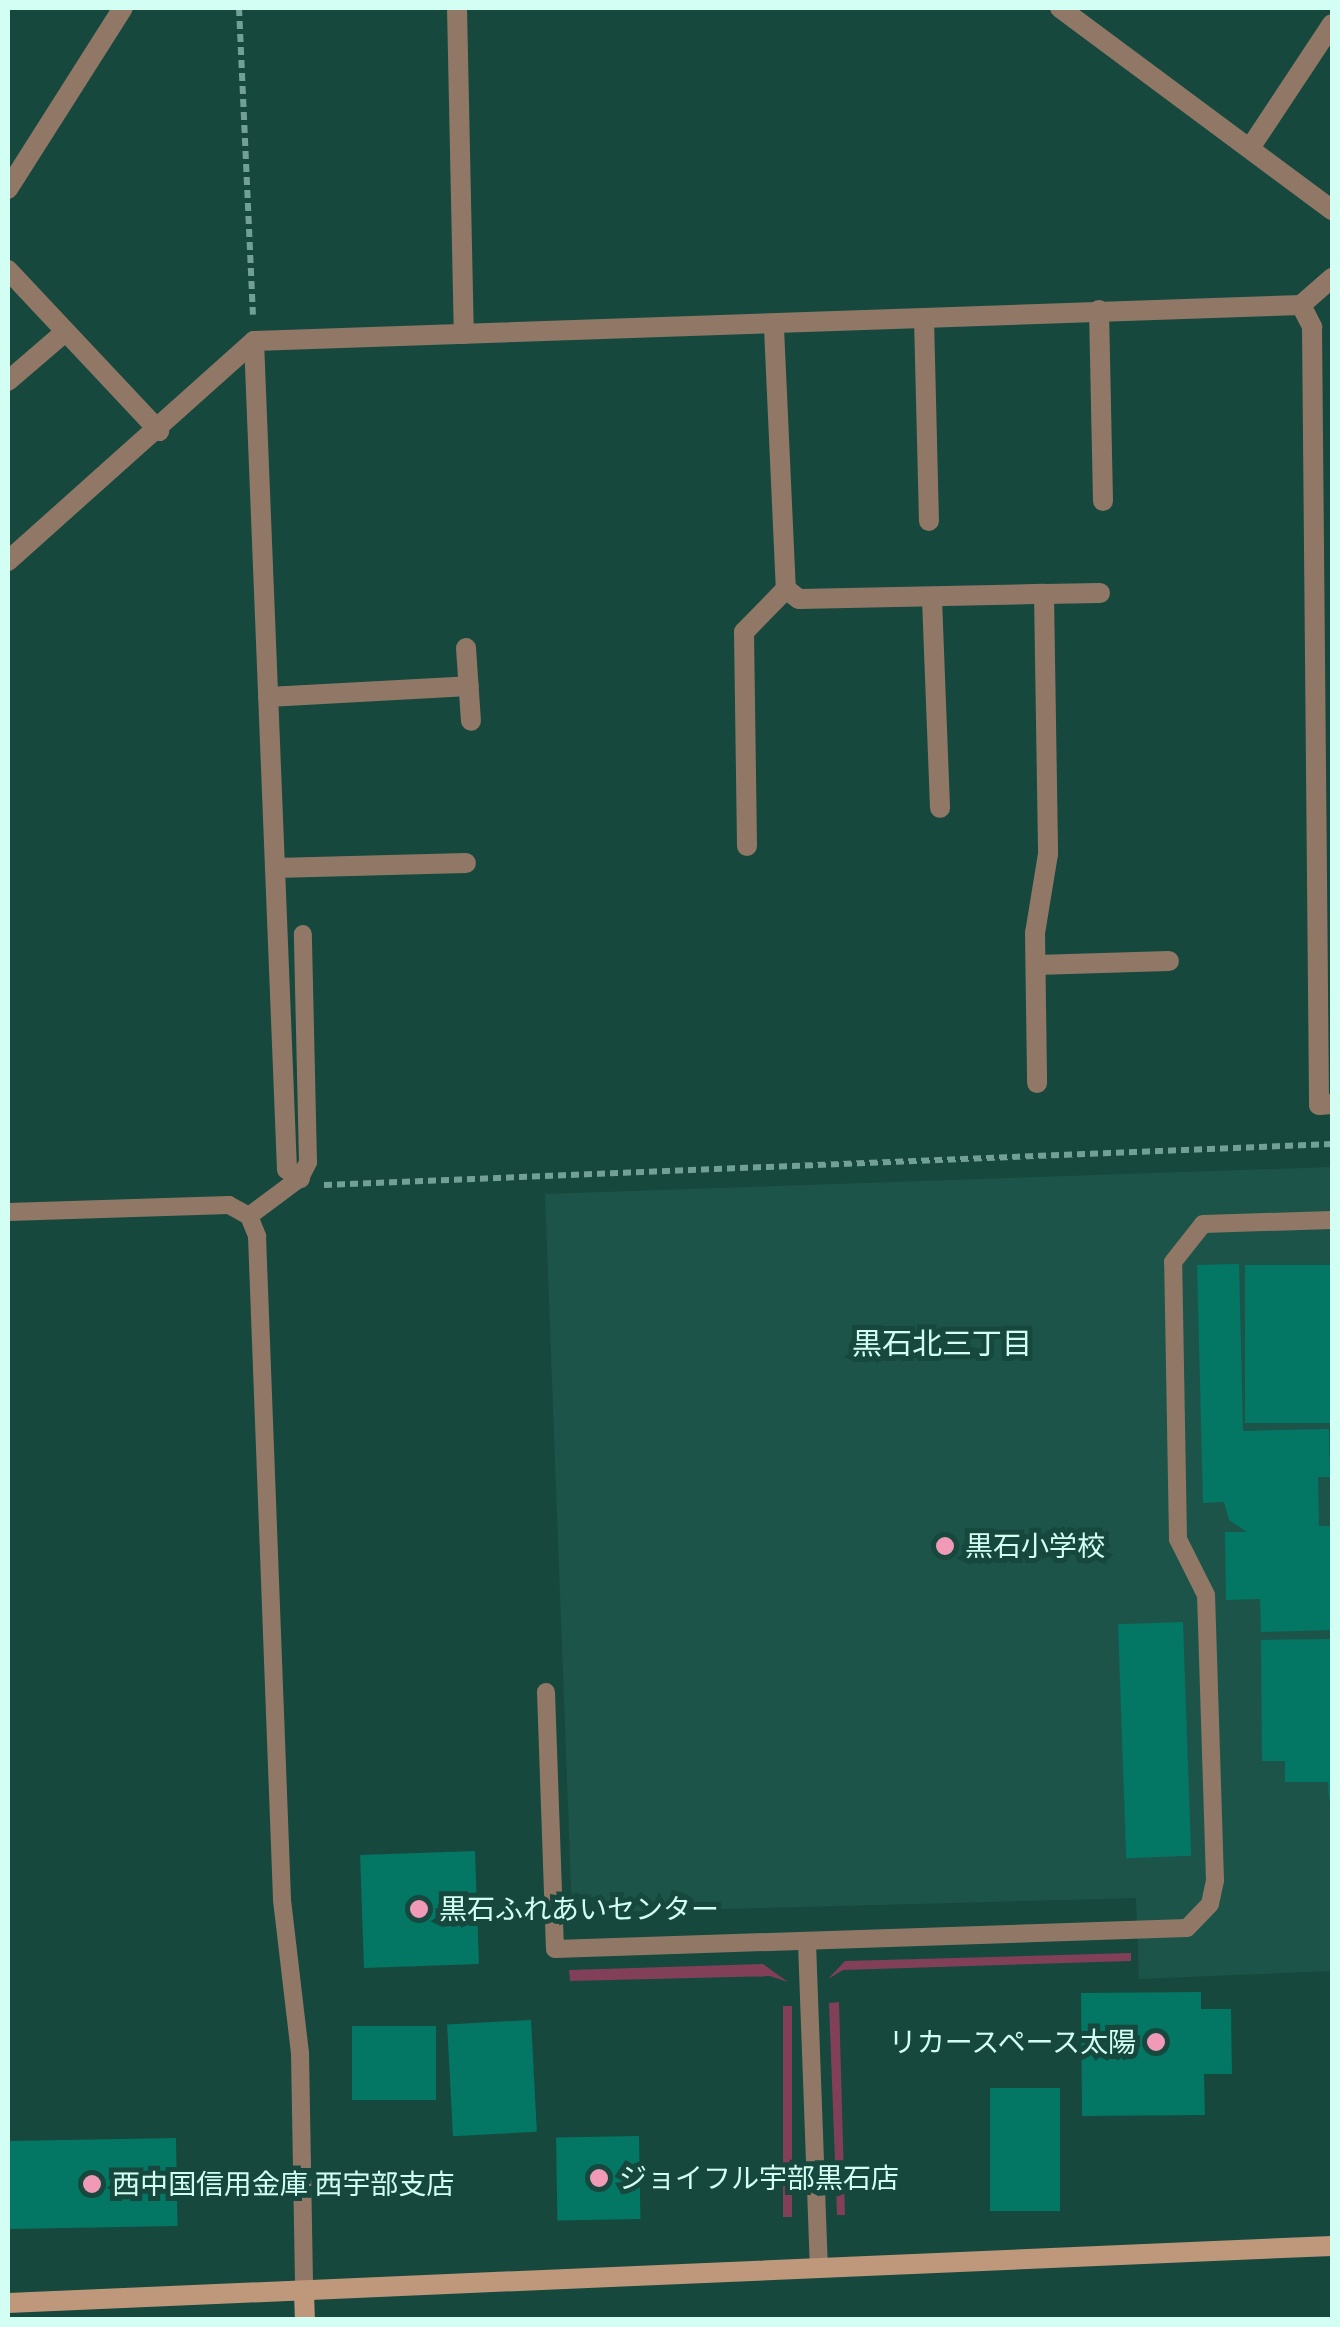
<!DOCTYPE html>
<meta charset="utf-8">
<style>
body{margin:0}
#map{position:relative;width:1340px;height:2327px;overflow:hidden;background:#16483e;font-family:"Source Serif 4","Noto Sans JP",serif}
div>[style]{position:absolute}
.built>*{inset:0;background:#1d5449}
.green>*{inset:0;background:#823f58;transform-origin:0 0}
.building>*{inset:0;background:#047664;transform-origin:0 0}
.path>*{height:6px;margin-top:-3px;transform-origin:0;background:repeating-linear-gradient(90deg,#72a096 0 8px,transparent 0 13px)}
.lane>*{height:18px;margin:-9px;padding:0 9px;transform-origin:9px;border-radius:9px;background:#917866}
.street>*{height:20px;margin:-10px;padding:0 10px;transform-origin:10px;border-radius:10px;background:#917866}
.secondary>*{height:20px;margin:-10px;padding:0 10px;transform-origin:10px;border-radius:10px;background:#bf987b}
.dots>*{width:28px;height:28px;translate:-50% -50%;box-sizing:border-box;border:5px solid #16483e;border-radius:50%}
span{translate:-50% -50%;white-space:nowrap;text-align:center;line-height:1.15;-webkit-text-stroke:10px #16483e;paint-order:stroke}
.poi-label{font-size:28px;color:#d3fef3}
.left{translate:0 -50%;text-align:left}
.right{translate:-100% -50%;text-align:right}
.neighbourhood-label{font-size:30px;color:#d3fef3}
.frame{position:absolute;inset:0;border:10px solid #d3fef3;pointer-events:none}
</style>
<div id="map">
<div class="built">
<div style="clip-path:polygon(1332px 1167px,1332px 1971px,1139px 1979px,1136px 1898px,572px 1913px,545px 1194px)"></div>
</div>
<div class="green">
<div style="clip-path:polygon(1131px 1953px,1131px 1961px,843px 1970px,828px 1979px,845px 1961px)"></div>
<div style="clip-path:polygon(763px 1964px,788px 1982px,770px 1976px,570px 1981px,569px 1970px)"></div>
<div style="clip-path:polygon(839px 2002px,845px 2215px,837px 2215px,829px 2003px)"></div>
<div style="left:783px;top:2006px;width:9px;height:211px"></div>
</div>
<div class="building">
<div style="clip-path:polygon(1239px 1264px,1243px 1431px,1329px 1429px,1330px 1477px,1318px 1477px,1319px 1526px,1332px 1526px,1332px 1630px,1261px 1632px,1260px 1599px,1226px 1600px,1225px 1532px,1247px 1532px,1229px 1520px,1224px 1502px,1203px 1503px,1197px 1265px)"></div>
<div style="left:1332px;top:1265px;width:158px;height:87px;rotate:90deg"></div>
<div style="left:1183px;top:1622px;width:234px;height:65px;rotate:88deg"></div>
<div style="clip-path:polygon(1332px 1639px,1332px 1799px,1329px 1799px,1328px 1782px,1285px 1782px,1285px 1761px,1262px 1761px,1261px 1640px)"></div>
<div style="left:475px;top:1851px;width:113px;height:115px;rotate:88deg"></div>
<div style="clip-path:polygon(1201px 1992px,1201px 2009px,1231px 2009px,1232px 2074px,1204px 2074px,1205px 2115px,1082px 2116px,1081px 1993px)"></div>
<div style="left:531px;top:2020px;width:112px;height:84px;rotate:87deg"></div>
<div style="left:352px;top:2026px;width:84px;height:74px"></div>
<div style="left:990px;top:2088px;width:70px;height:123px"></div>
<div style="left:639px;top:2136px;width:83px;height:83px;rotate:89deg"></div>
<div style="left:176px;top:2138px;width:88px;height:168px;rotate:89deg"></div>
</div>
<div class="path">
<div style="left:239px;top:8px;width:307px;rotate:87.4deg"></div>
<div style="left:324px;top:1185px;width:1009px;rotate:-2.33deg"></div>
</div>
<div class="lane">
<div style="left:8px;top:1212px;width:221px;rotate:-1.8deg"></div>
<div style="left:229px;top:1205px;width:23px;rotate:29deg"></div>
<div style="left:249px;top:1216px;width:22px;rotate:68deg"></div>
<div style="left:257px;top:1236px;width:664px;rotate:87.84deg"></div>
<div style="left:282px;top:1900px;width:154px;rotate:83.3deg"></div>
<div style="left:300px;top:2053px;width:240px;rotate:89deg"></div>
<div style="left:249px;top:1216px;width:64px;rotate:-36.7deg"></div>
<div style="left:300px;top:1178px;width:18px;rotate:-63deg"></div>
<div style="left:308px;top:1162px;width:228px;rotate:-91.3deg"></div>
<div style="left:546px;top:1692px;width:257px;rotate:88deg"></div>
<div style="left:555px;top:1949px;width:632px;rotate:-1.9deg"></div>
<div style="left:1187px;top:1928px;width:33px;rotate:-46deg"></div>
<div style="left:1210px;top:1904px;width:25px;rotate:-78deg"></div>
<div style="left:1215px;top:1880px;width:285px;rotate:-91.8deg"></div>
<div style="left:1206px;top:1595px;width:63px;rotate:-116.6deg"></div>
<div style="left:1178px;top:1539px;width:277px;rotate:-91deg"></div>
<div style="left:1173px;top:1262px;width:48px;rotate:-51.7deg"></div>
<div style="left:1203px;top:1224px;width:129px;rotate:-1.8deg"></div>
<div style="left:807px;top:1943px;width:324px;rotate:87.9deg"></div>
</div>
<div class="street">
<div style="left:457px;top:8px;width:326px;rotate:88.8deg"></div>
<div style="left:1060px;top:8px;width:339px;rotate:36.6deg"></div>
<div style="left:1252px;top:145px;width:145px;rotate:-56.5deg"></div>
<div style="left:8px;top:189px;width:214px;rotate:-57.6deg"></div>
<div style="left:8px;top:270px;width:221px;rotate:46.8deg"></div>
<div style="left:1301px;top:305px;width:25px;rotate:63deg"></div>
<div style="left:1312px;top:327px;width:778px;rotate:89.48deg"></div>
<div style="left:1319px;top:1105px;width:13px;rotate:-4deg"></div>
<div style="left:1099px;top:310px;width:191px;rotate:88.8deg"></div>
<div style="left:924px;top:318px;width:203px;rotate:88.6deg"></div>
<div style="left:774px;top:328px;width:261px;rotate:87.4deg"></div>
<div style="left:786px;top:589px;width:16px;rotate:38deg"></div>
<div style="left:799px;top:599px;width:245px;rotate:-1.2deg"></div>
<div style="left:1044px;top:594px;width:260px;rotate:89.1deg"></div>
<div style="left:1048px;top:854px;width:80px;rotate:99.3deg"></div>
<div style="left:1035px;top:933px;width:150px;rotate:89.2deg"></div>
<div style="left:254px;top:341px;width:829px;rotate:87.72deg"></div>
<div style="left:287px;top:1169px;width:16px;rotate:35deg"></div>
<div style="left:8px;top:381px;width:75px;rotate:-40.7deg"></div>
<div style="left:8px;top:561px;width:330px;rotate:-41.8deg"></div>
<div style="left:254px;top:341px;width:1048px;rotate:-1.97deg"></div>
<div style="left:1301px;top:305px;width:41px;rotate:-41.1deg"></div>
<div style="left:1044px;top:594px;width:56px;rotate:-1deg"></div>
<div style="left:932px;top:599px;width:209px;rotate:87.8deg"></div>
<div style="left:466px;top:648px;width:73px;rotate:86.1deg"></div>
<div style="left:268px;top:697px;width:201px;rotate:-3.1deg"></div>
<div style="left:747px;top:846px;width:214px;rotate:-90.8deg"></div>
<div style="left:744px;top:632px;width:60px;rotate:-45.7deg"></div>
<div style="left:275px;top:868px;width:191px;rotate:-1.5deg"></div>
<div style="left:1036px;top:965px;width:133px;rotate:-1.7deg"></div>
</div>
<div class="secondary">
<div style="left:304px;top:2293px;width:27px;rotate:88deg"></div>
<div style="left:8px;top:2303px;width:1325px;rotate:-2.47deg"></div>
</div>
<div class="dots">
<div style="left:945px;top:1546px;background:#f09ab7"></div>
<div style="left:419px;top:1909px;background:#f09ab7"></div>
<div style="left:1156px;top:2042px;background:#f09ab7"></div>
<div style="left:599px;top:2178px;background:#f09ab7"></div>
<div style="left:92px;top:2184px;background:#f09ab7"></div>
</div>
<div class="poi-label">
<span class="left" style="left:965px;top:1546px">黒石小学校</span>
<span class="left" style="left:439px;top:1909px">黒石ふれあいセンター</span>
<span class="right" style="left:1136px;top:2042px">リカースペース太陽</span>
<span class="left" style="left:619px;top:2178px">ジョイフル宇部黒石店</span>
<span class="left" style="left:112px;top:2184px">西中国信用金庫 西宇部支店</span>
</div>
<div class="neighbourhood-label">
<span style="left:942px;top:1344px">黒石北三丁目</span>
</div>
<div class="frame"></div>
</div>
